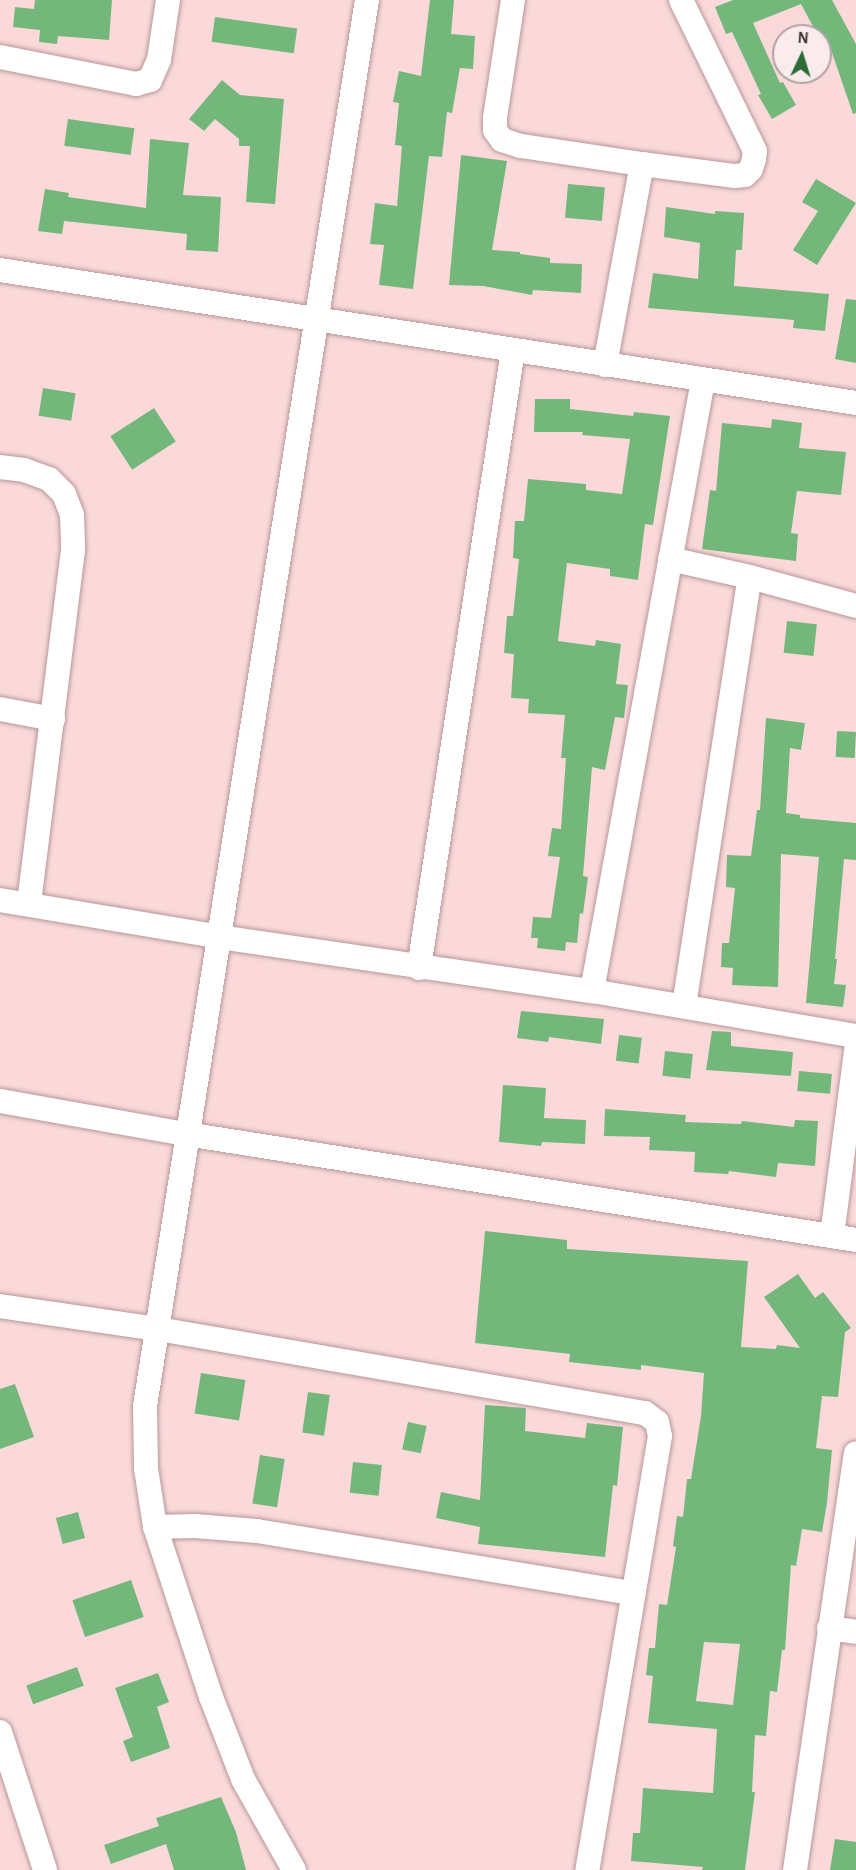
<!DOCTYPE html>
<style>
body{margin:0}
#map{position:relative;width:856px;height:1870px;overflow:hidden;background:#fbd9da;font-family:"Alegreya Sans",sans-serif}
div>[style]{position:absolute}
.building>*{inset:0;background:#73b77a;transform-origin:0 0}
.roads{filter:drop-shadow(0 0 2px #b79798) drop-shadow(0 0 2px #b79798)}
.street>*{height:24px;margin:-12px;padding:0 12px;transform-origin:12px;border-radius:12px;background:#fff}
span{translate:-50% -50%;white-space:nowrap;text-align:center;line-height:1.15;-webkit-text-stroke:4.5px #faecec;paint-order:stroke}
.north{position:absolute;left:772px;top:24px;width:60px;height:60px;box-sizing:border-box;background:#faecec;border:2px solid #b0a3a3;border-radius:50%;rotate:4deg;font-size:16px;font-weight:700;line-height:24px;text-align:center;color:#423535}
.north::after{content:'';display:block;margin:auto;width:21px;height:27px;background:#2c6d36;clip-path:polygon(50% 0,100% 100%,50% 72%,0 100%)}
</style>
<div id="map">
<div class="building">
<div style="clip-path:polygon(35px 0,112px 0,109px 40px,58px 36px,57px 44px,39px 42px,40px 30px,13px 27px,15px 7px,34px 9px)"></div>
<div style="clip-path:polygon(430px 0,454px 0,451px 34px,475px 36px,473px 69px,460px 68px,452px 113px,447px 112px,442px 157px,429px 156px,413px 289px,379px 285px,384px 245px,370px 244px,375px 203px,397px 206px,402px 146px,395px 145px,399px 103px,393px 102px,399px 71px,421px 76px)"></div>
<div style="clip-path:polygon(733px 0,832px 0,856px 44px,856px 113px,853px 114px,829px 44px,824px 47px,801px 4px,753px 23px,780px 83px,783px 82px,796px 105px,772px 119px,758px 95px,761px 94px,732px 32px,726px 34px,715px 7px)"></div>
<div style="left:215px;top:17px;width:83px;height:25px;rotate:8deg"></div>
<div style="clip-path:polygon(222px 80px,240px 95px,284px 99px,275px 204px,246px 202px,250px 146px,239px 146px,239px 139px,215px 119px,204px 131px,189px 119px)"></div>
<div style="left:68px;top:119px;width:67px;height:27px;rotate:8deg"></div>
<div style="clip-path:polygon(150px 139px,189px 143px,183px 195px,221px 197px,218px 252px,186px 250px,187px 234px,64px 221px,62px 234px,38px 231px,45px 189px,69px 193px,68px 197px,146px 208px)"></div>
<div style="clip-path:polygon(461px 155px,507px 161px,492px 250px,520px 252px,520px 254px,550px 258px,550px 263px,582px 264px,581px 293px,533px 290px,532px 295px,483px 286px,449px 285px)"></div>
<div style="clip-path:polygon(816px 179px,856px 203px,817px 265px,793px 250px,818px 211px,802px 202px)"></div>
<div style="left:568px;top:184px;width:37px;height:34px;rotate:5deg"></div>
<div style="clip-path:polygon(666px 207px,715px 214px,715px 211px,744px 213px,742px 250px,736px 250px,734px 286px,829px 294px,825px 331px,793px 328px,794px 320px,648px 308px,653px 273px,698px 279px,700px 243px,664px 237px)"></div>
<div style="clip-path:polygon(846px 299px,856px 300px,856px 363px,835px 359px)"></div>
<div style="left:43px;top:388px;width:33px;height:28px;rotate:9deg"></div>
<div style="clip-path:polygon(535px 399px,570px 399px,570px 409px,633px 416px,634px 412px,670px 416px,653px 525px,645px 524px,638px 580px,610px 576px,610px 569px,567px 563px,558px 641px,595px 646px,596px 640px,621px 644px,616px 684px,628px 685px,624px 718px,615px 717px,605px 770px,592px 767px,583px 876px,588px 877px,583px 914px,580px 913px,577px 943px,566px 942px,565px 951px,537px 948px,538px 938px,531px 938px,533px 917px,551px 918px,560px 857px,548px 856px,552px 828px,561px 829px,566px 758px,561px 758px,565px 715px,528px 713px,529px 699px,511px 698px,514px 654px,504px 653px,507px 616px,513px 616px,519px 559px,513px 558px,515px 521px,524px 521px,528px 479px,586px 484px,586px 490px,622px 494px,630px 439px,582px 435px,583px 432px,534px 432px)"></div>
<div style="left:154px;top:408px;width:40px;height:52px;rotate:57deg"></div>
<div style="clip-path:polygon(772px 419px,802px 423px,799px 448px,846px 452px,841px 495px,797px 491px,791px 533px,798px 534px,796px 561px,702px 549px,710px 490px,716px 491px,722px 423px,771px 428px)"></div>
<div style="left:787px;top:621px;width:30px;height:32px;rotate:6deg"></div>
<div style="clip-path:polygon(766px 718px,805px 723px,801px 750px,790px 748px,786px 813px,800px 815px,800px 818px,856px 823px,856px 860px,844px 859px,835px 959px,837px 959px,834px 984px,846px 985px,843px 1007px,806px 1003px,819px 857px,781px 854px,778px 987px,732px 985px,733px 968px,721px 967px,722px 943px,729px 943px,735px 888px,726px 887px,727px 855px,751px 856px,757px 810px,760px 810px)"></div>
<div style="left:837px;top:731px;width:19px;height:26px;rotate:3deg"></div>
<div style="clip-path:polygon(521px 1011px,604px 1019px,601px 1044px,549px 1037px,548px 1042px,517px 1038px)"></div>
<div style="clip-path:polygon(712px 1031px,731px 1032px,731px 1046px,793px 1052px,791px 1076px,706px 1070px)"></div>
<div style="left:619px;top:1035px;width:23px;height:26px;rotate:7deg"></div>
<div style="left:665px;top:1051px;width:28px;height:25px;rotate:6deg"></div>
<div style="left:799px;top:1071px;width:33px;height:20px;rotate:5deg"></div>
<div style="clip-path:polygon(503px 1085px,546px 1088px,544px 1118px,586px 1120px,585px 1144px,542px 1142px,541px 1146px,499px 1142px)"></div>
<div style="clip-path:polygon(605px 1109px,686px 1115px,685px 1122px,741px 1124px,742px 1121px,794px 1127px,795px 1120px,818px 1121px,815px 1166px,778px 1163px,776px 1177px,729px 1171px,728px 1174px,694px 1172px,695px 1152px,649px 1150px,650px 1137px,604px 1136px)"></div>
<div style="clip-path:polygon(evenodd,485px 1231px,567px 1240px,567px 1249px,748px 1261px,741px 1347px,776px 1349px,777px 1345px,800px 1348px,764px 1297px,798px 1274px,815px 1298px,823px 1292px,851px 1328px,845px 1332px,838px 1397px,822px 1396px,816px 1448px,832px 1450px,827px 1503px,822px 1532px,802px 1529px,796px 1566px,791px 1565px,785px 1650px,782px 1650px,777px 1692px,770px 1691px,766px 1736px,755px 1735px,752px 1792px,755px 1792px,745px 1870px,702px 1870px,703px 1867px,631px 1861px,633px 1833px,640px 1833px,643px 1788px,713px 1793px,717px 1729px,648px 1723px,653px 1676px,646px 1675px,649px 1648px,655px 1648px,659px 1604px,667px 1605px,676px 1547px,673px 1546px,677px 1516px,683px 1517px,687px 1479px,691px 1479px,701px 1416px,704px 1373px,641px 1365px,641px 1370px,569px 1362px,570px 1354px,475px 1343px,485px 1231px,704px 1642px,740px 1644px,733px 1705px,696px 1701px,704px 1642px)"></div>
<div style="left:201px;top:1373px;width:45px;height:41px;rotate:9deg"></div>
<div style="clip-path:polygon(15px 1384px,34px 1437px,0 1449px,0 1389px)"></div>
<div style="left:308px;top:1392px;width:22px;height:41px;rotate:8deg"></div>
<div style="clip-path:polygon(485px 1405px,526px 1408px,525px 1431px,585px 1438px,587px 1423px,623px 1427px,617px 1486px,613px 1485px,605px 1557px,478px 1544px,480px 1527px,436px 1518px,441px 1492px,480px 1500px)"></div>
<div style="left:408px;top:1422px;width:19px;height:28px;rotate:12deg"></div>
<div style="left:260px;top:1455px;width:25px;height:49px;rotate:9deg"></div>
<div style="left:353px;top:1462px;width:29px;height:31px;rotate:6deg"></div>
<div style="left:78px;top:1512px;width:27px;height:23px;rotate:75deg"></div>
<div style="left:131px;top:1580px;width:39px;height:62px;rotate:71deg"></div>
<div style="left:77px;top:1667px;width:20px;height:54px;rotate:70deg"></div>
<div style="clip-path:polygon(158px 1673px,169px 1702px,157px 1707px,170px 1748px,131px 1762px,123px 1741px,133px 1737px,115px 1688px)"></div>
<div style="clip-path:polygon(221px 1797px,236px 1832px,246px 1870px,174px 1870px,166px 1844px,111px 1864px,104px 1845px,159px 1826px,156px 1818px)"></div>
<div style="clip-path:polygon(835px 1839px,856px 1842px,856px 1870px,830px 1870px)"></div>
</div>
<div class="roads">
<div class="street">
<div style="left:513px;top:0;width:119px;rotate:98.7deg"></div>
<div style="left:495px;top:118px;width:12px;rotate:90deg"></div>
<div style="left:495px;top:130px;width:12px;rotate:55deg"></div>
<div style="left:502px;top:140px;width:20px;rotate:18deg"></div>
<div style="left:521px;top:146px;width:122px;rotate:8.5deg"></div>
<div style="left:0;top:57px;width:139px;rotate:11.2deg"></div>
<div style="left:136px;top:84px;width:15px;rotate:-16deg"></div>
<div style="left:150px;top:80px;width:22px;rotate:-66deg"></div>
<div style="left:159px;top:60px;width:61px;rotate:-81.5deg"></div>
<div style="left:0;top:270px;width:866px;rotate:8.83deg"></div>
<div style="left:605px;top:365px;width:204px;rotate:-79.6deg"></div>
<div style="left:642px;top:164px;width:94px;rotate:7.4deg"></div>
<div style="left:735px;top:176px;width:10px;rotate:-6deg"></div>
<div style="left:745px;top:175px;width:8px;rotate:-45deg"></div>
<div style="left:751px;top:169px;width:10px;rotate:-73deg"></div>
<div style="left:754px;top:159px;width:8px;rotate:-83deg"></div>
<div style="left:755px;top:151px;width:168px;rotate:-116.1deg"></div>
<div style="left:0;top:467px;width:24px;rotate:7deg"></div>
<div style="left:24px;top:470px;width:27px;rotate:20deg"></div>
<div style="left:49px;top:479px;width:21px;rotate:45deg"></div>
<div style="left:64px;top:494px;width:22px;rotate:69deg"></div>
<div style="left:72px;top:515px;width:35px;rotate:88deg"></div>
<div style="left:73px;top:550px;width:357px;rotate:97.1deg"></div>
<div style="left:670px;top:559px;width:82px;rotate:12.7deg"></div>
<div style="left:750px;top:577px;width:110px;rotate:15.3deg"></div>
<div style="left:0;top:709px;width:54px;rotate:10.7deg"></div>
<div style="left:0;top:900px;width:223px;rotate:9.5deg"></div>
<div style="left:220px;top:937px;width:376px;rotate:8.3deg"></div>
<div style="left:592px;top:991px;width:268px;rotate:9.7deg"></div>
<div style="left:419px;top:968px;width:625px;rotate:-81.35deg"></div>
<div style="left:592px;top:991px;width:621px;rotate:-79.7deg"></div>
<div style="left:684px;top:1006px;width:434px;rotate:-81.3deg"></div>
<div style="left:0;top:1101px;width:189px;rotate:10.1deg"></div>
<div style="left:186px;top:1134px;width:678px;rotate:8.99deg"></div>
<div style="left:832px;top:1236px;width:188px;rotate:-82.6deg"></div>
<div style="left:0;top:1306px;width:160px;rotate:8.3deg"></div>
<div style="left:158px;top:1329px;width:494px;rotate:9.8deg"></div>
<div style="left:645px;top:1413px;width:15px;rotate:37deg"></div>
<div style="left:657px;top:1422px;width:14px;rotate:78deg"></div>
<div style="left:660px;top:1436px;width:440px;rotate:99.5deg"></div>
<div style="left:155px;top:1527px;width:40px;rotate:-1.4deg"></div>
<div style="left:195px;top:1526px;width:62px;rotate:4.6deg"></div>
<div style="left:257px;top:1531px;width:380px;rotate:9.4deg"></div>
<div style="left:829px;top:1628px;width:27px;rotate:8deg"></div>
<div style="left:0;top:1732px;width:145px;rotate:71.9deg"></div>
<div style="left:294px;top:1870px;width:104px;rotate:-119.3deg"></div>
<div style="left:243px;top:1779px;width:88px;rotate:-111.3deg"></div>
<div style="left:211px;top:1697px;width:179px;rotate:-108.2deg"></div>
<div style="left:155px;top:1527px;width:60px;rotate:-98.7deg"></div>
<div style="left:146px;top:1468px;width:62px;rotate:-90.9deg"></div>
<div style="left:145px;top:1406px;width:1423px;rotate:-81.03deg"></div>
<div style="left:795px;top:1870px;width:421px;rotate:-81.7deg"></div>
</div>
</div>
<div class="north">N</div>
</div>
